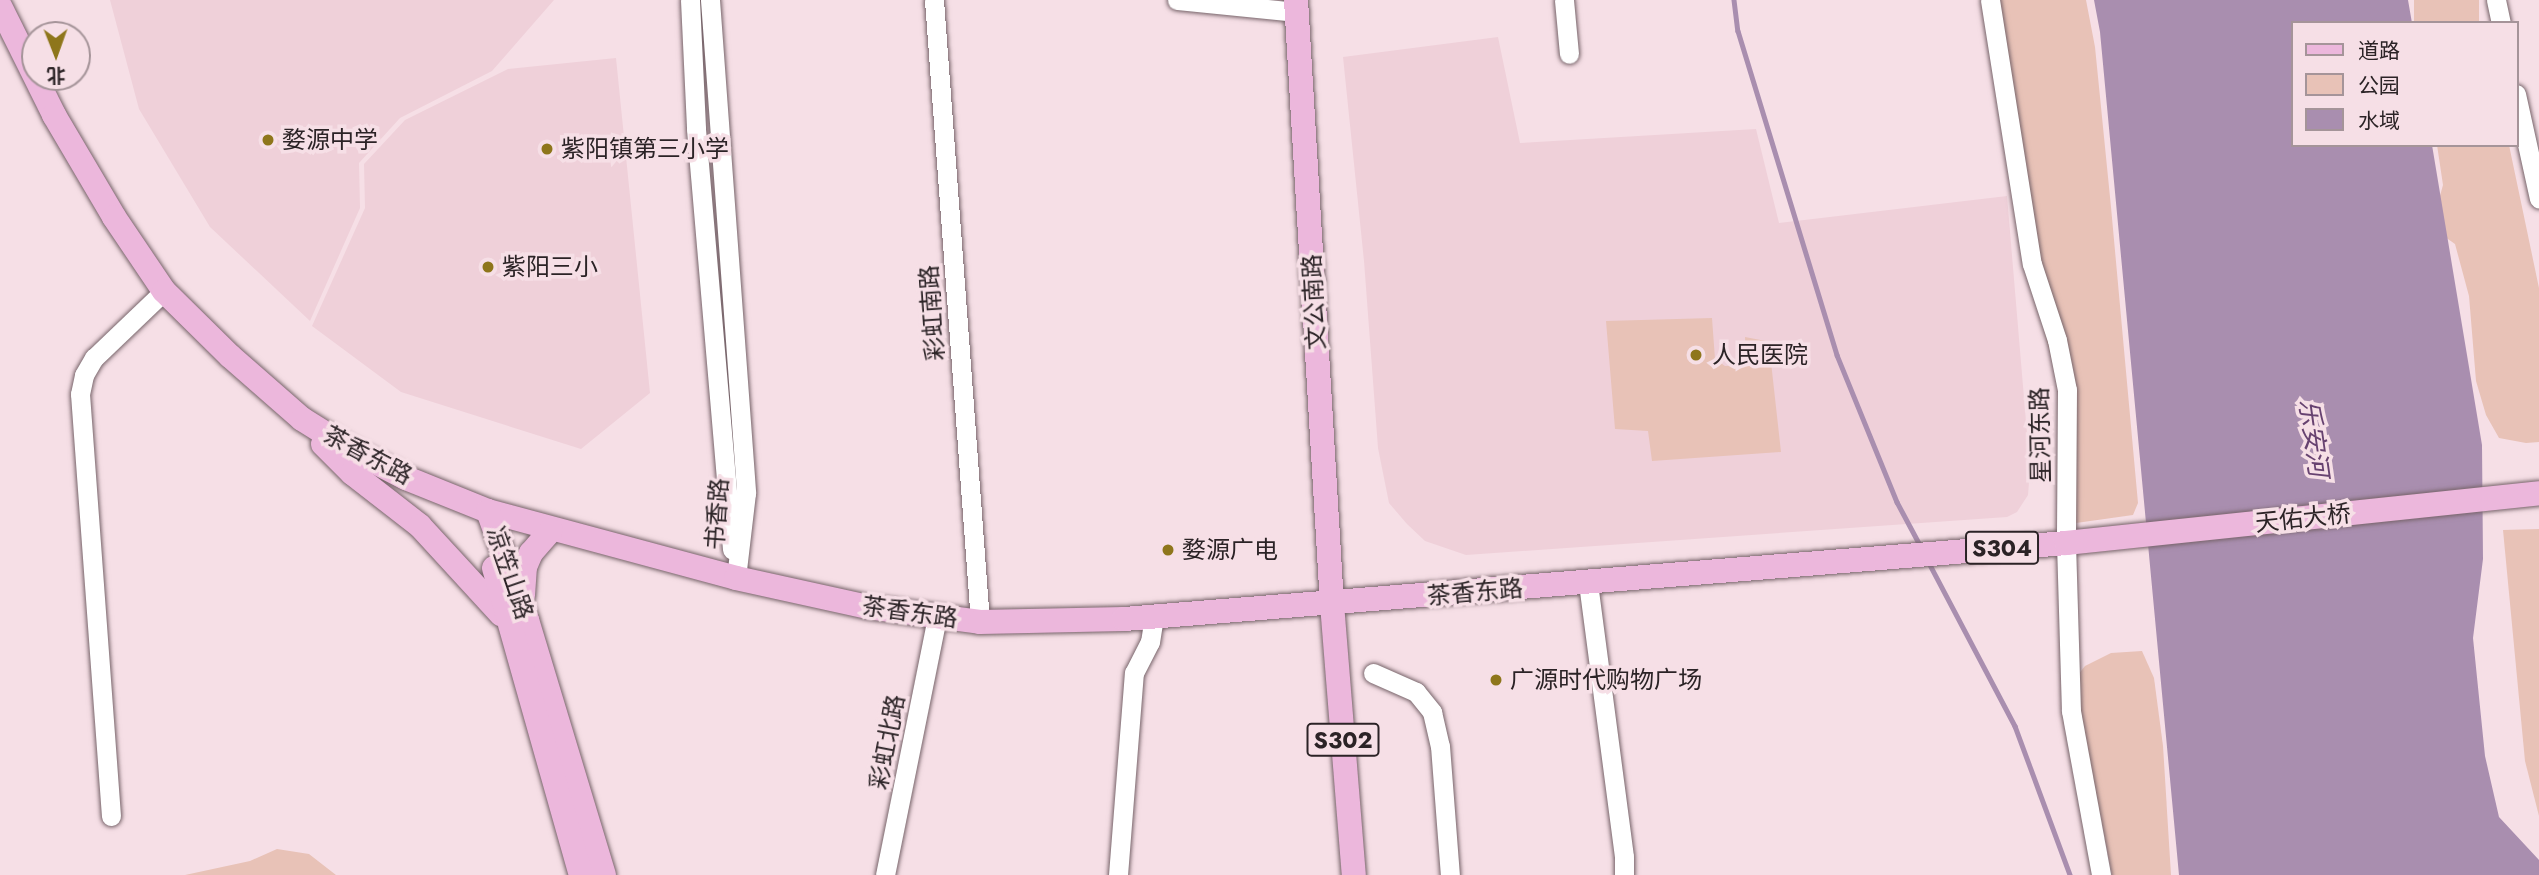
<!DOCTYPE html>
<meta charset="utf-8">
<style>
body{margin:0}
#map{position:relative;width:2539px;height:875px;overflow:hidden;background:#f6dfe6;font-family:Jost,"Noto Sans SC",sans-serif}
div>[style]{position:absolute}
.built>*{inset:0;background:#efd0d9}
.green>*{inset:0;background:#e8c2b7;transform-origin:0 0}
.water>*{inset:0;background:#a98eaf}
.stream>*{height:4.5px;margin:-2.25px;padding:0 2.25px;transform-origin:2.25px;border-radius:2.25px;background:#a98eaf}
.roads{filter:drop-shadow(0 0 2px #77646a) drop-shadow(0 0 2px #77646a)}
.minor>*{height:19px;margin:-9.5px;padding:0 9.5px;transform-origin:9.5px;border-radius:9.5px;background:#fff}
.major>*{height:24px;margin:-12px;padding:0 12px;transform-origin:12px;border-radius:12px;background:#ecb7dc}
.dots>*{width:19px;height:19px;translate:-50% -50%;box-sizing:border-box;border:4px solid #f6dfe6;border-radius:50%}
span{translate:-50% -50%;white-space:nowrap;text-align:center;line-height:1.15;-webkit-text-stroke:7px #f6dfe6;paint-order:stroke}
.shield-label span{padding:2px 5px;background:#f6dfe6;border:2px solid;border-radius:5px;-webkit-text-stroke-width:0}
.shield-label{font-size:23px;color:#2b2326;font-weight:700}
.poi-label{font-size:24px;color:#2b2326}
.left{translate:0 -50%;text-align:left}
.street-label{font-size:24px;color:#2b2326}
.water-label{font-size:26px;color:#674270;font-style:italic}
.legend{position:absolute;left:2291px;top:21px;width:228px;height:126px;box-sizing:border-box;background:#f6dfe6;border:2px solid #a59499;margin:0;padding:9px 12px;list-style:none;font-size:21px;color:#2b2326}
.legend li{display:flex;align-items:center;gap:14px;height:35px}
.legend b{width:35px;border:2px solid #a59499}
.north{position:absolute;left:21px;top:21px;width:70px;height:70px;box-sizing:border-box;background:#f6dfe6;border:2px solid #a59499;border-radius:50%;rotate:179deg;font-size:19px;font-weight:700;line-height:28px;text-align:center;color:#2b2326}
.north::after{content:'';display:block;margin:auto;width:24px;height:32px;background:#8e761b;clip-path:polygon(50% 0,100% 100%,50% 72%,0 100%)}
</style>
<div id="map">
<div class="built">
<div style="clip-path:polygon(110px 0,554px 0,492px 71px,400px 118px,359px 163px,360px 208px,310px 321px,210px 227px,139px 109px)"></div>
<div style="clip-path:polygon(1498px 37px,1520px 143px,1756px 129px,1779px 223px,2007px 196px,2030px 469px,2028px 495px,2017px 512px,2007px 517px,1466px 555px,1425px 541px,1407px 524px,1389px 503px,1378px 448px,1364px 261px,1343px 57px)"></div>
<div style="clip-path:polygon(616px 58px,650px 393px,581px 449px,401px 392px,312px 326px,365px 208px,364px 164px,405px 120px,508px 69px)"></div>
</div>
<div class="green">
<div style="clip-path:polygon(1998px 0,2086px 0,2095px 47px,2111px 207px,2138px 503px,2133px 515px,2076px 523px,2073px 469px,2052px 362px,2020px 233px)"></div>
<div style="left:2414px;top:0;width:65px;height:23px"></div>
<div style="clip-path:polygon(2437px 145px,2509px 145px,2539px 288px,2539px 442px,2526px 443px,2499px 438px,2486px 415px,2476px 381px,2469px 296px,2455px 244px,2438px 232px,2436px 210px,2443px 185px)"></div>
<div style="clip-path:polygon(1712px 318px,1715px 359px,1725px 366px,1746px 365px,1745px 337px,1797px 347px,1796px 364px,1771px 362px,1781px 452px,1652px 461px,1648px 431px,1615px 429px,1606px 321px)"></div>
<div style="clip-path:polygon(2539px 529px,2539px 816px,2525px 761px,2503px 530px)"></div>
<div style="clip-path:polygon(2142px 651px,2154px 678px,2163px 746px,2171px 875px,2112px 875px,2074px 680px,2085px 666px,2111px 653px)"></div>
<div style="clip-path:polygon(277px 849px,309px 854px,336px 875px,185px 875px,250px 861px)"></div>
</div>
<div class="water">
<div style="clip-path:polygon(2094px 0,2408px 0,2412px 23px,2292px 23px,2292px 145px,2432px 145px,2482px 445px,2483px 559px,2473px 638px,2485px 756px,2499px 817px,2539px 860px,2539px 875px,2179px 875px,2100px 32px)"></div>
</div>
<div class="stream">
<div style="left:1734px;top:0;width:31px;rotate:83deg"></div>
<div style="left:1738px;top:31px;width:339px;rotate:73deg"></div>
<div style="left:1837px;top:355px;width:159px;rotate:67.8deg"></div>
<div style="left:1897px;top:502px;width:51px;rotate:61.9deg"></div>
<div style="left:1928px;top:561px;width:187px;rotate:62.2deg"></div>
<div style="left:2015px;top:726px;width:159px;rotate:69.7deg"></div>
</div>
<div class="roads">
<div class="minor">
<div style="left:690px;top:0;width:129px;rotate:87.3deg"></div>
<div style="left:696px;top:129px;width:422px;rotate:85.1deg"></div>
<div style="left:710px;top:0;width:494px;rotate:85.8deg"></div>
<div style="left:746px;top:493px;width:86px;rotate:96.7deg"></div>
<div style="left:934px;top:0;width:624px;rotate:85.77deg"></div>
<div style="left:1177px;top:0;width:121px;rotate:5.7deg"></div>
<div style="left:1564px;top:0;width:54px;rotate:84.7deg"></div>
<div style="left:1990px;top:0;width:267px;rotate:81deg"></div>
<div style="left:2032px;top:264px;width:80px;rotate:71.8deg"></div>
<div style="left:2057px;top:340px;width:51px;rotate:78.7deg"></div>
<div style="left:2067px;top:390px;width:153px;rotate:90.4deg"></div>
<div style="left:2066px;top:543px;width:168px;rotate:88.3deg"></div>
<div style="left:2071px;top:711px;width:167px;rotate:79.6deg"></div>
<div style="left:2496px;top:0;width:24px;rotate:78deg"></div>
<div style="left:2516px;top:94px;width:107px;rotate:77.6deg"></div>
<div style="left:1588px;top:583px;width:276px;rotate:82.5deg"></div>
<div style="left:1624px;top:857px;width:18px;rotate:90deg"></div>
<div style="left:1373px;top:673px;width:47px;rotate:23.8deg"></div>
<div style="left:1416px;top:692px;width:26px;rotate:51deg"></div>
<div style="left:1432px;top:712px;width:35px;rotate:77deg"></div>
<div style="left:1440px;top:746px;width:129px;rotate:85.6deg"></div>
<div style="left:111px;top:816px;width:423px;rotate:-94.2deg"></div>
<div style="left:80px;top:394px;width:19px;rotate:-78deg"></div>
<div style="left:84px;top:375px;width:20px;rotate:-60deg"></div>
<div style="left:94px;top:358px;width:97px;rotate:-43.7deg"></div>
<div style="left:885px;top:875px;width:262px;rotate:-78.6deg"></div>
<div style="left:1118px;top:875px;width:203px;rotate:-85.5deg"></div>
<div style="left:1134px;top:673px;width:35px;rotate:-63deg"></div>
<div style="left:1150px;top:642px;width:25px;rotate:-81deg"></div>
</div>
<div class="major">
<div style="left:1296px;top:0;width:605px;rotate:86.59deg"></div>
<div style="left:1332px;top:604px;width:272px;rotate:85.4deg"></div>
<div style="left:0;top:6px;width:122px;rotate:63.6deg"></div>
<div style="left:54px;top:115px;width:118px;rotate:59.5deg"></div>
<div style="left:114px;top:217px;width:89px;rotate:56deg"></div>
<div style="left:164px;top:291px;width:93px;rotate:44.6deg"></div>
<div style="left:230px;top:356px;width:96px;rotate:41.2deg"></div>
<div style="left:302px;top:419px;width:57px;rotate:32deg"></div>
<div style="left:350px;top:449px;width:63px;rotate:27.4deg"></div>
<div style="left:406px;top:478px;width:88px;rotate:21.9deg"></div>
<div style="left:488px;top:511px;width:257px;rotate:15.1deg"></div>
<div style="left:736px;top:578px;width:135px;rotate:12.4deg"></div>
<div style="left:868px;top:607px;width:113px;rotate:7.6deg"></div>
<div style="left:980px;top:622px;width:144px;rotate:-1.2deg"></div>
<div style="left:1124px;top:619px;width:945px;rotate:-4.61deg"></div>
<div style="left:2066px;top:543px;width:476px;rotate:-6deg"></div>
<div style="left:323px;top:444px;width:41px;rotate:45deg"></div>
<div style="left:352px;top:473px;width:86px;rotate:37.9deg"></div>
<div style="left:420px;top:526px;width:120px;rotate:47.4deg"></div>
<div style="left:488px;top:511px;width:116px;rotate:70.3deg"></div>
<div style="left:527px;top:620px;width:266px;rotate:73.2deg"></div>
<div style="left:494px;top:568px;width:319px;rotate:74.2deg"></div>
<div style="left:523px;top:595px;width:28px;rotate:-86deg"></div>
<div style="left:525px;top:567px;width:15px;rotate:-67deg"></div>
<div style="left:531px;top:553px;width:30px;rotate:-49deg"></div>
</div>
</div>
<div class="dots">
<div style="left:268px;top:140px;background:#8e761b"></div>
<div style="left:547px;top:149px;background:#8e761b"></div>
<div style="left:488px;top:267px;background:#8e761b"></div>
<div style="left:1696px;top:355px;background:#8e761b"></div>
<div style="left:1168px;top:550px;background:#8e761b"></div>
<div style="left:1496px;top:680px;background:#8e761b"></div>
</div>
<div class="shield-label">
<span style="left:2002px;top:548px">S304</span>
<span style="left:1343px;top:740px">S302</span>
</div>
<div class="poi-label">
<span class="left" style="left:282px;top:140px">婺源中学</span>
<span class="left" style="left:561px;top:149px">紫阳镇第三小学</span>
<span class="left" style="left:502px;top:267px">紫阳三小</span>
<span class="left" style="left:1712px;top:355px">人民医院</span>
<span class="left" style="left:1182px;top:550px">婺源广电</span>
<span class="left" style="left:1510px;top:680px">广源时代购物广场</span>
</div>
<div class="street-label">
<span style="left:1314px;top:302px;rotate:-93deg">文公南路</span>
<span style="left:932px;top:313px;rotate:-94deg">彩虹南路</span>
<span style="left:2040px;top:435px;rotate:-91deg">星河东路</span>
<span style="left:368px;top:455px;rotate:28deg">茶香东路</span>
<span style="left:717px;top:514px;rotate:-86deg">书香路</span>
<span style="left:2303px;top:518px;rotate:-6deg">天佑大桥</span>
<span style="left:510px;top:573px;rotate:71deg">凉笠山路</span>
<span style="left:1475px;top:592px;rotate:-5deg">茶香东路</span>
<span style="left:910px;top:612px;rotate:8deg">茶香东路</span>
<span style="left:887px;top:742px;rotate:-79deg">彩虹北路</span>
</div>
<div class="water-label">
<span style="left:2313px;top:438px;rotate:82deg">乐安河</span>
</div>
<ul class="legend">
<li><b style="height:9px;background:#ecb7dc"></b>道路</li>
<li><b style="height:19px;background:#e8c2b7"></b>公园</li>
<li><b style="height:19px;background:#a98eaf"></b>水域</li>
</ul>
<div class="north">北</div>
</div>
